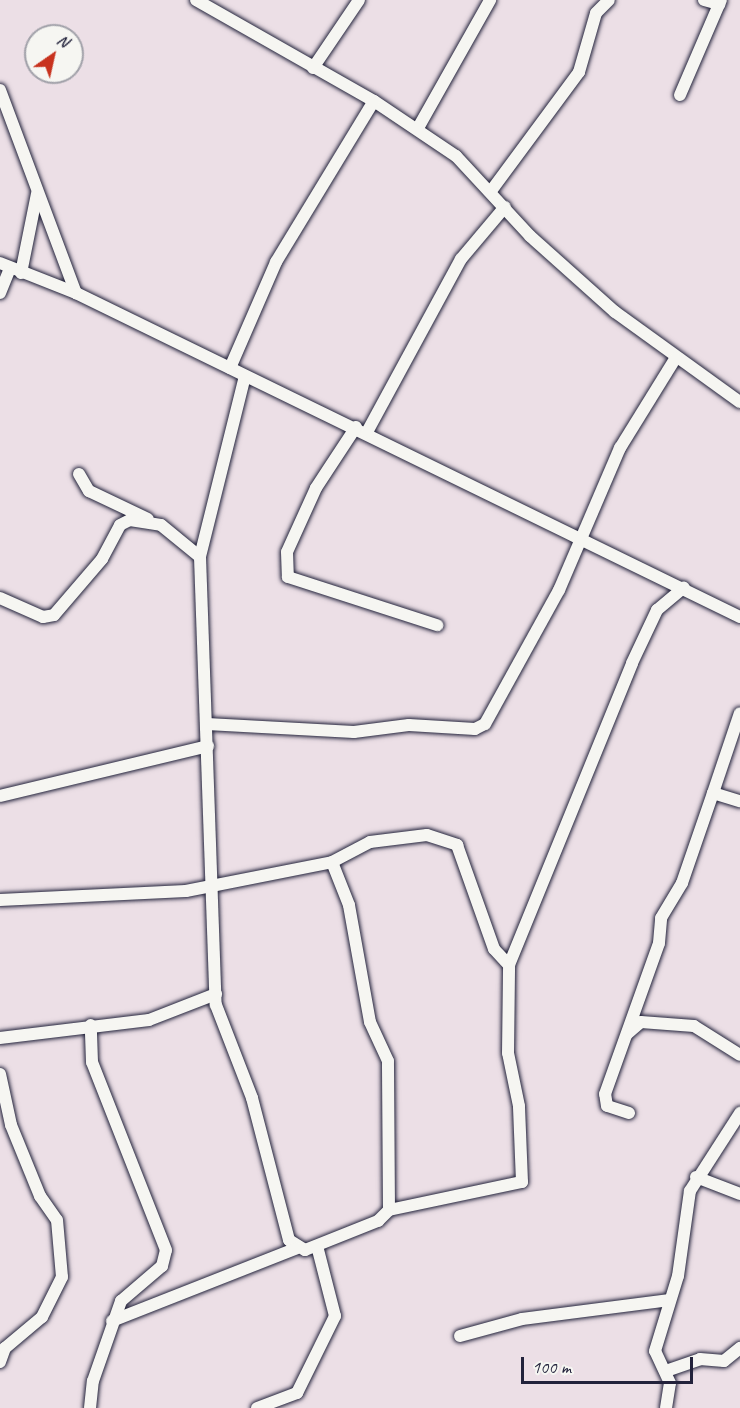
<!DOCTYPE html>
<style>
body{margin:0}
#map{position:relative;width:740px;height:1408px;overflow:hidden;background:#ecdfe6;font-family:Caveat,sans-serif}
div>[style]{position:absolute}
.roads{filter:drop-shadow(0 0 2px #22223b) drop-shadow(0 0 2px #22223b)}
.minor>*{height:12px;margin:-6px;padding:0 6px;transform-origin:6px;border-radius:6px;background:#f6f6f2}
span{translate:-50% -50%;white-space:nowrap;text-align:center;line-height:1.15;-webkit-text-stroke:4.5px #f6f6f2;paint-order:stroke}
.north{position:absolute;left:24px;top:24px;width:60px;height:60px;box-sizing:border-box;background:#f6f6f2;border:2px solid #a1a1a9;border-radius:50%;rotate:34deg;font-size:16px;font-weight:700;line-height:24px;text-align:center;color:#22223b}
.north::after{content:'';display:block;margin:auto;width:21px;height:27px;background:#c8321e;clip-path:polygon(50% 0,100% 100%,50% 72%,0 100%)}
.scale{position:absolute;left:521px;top:1357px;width:172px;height:27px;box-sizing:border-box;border:3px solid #22223b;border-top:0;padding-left:8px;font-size:18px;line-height:21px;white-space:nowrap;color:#22223b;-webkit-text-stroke:4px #f6f6f2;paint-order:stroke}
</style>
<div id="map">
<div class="roads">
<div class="minor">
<div style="left:196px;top:0;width:205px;rotate:29.6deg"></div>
<div style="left:374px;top:101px;width:99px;rotate:33.9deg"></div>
<div style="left:456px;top:156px;width:109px;rotate:47.2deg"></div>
<div style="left:530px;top:236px;width:114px;rotate:41.8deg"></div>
<div style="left:615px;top:312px;width:154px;rotate:35.8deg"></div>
<div style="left:704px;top:0;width:16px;rotate:15deg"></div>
<div style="left:313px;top:68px;width:82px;rotate:-55.9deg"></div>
<div style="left:0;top:90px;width:217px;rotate:69.5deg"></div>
<div style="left:680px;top:95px;width:103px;rotate:-66.7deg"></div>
<div style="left:418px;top:128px;width:147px;rotate:-60.6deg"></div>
<div style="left:491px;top:191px;width:148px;rotate:-53.5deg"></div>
<div style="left:579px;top:72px;width:61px;rotate:-73.9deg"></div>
<div style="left:596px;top:13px;width:18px;rotate:-45deg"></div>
<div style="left:0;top:263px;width:82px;rotate:21.5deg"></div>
<div style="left:76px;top:293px;width:739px;rotate:26.01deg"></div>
<div style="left:21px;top:273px;width:81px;rotate:-78.6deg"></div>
<div style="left:0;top:293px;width:27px;rotate:-68deg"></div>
<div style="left:230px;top:368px;width:116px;rotate:-66.5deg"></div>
<div style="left:276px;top:262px;width:188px;rotate:-58.7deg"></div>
<div style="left:245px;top:376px;width:187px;rotate:104deg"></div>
<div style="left:200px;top:557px;width:448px;rotate:88deg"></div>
<div style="left:216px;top:1005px;width:100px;rotate:68.8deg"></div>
<div style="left:252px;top:1098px;width:147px;rotate:75.4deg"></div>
<div style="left:289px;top:1240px;width:19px;rotate:32deg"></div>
<div style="left:305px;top:1250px;width:79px;rotate:-21.7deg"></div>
<div style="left:378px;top:1221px;width:16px;rotate:-45deg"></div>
<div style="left:389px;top:1210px;width:149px;rotate:-90.4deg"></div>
<div style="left:388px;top:1061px;width:43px;rotate:-114.8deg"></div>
<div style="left:370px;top:1022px;width:119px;rotate:-100.2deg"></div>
<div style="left:349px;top:905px;width:46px;rotate:-111.6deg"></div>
<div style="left:356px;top:427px;width:73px;rotate:123.3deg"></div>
<div style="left:316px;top:488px;width:70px;rotate:114.4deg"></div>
<div style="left:287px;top:552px;width:25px;rotate:88deg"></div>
<div style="left:288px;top:577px;width:157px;rotate:17.9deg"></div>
<div style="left:367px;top:432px;width:197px;rotate:-61.5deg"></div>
<div style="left:461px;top:259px;width:68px;rotate:-49.8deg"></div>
<div style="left:79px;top:474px;width:20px;rotate:60deg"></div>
<div style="left:89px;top:491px;width:65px;rotate:25.4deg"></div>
<div style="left:0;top:598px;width:47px;rotate:23.8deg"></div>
<div style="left:43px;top:617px;width:11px;rotate:-10deg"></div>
<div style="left:54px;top:615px;width:74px;rotate:-49.4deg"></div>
<div style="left:102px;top:559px;width:38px;rotate:-62deg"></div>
<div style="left:120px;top:525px;width:11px;rotate:-27deg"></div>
<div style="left:130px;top:520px;width:31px;rotate:9deg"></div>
<div style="left:161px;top:525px;width:50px;rotate:39.4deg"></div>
<div style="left:207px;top:724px;width:147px;rotate:3.1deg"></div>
<div style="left:354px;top:732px;width:55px;rotate:-7.3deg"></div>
<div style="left:409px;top:725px;width:66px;rotate:3.5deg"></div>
<div style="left:475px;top:729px;width:11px;rotate:-27deg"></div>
<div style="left:485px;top:724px;width:153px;rotate:-61.1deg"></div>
<div style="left:559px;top:590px;width:155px;rotate:-66.8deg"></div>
<div style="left:620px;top:448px;width:105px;rotate:-58.3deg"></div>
<div style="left:713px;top:793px;width:84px;rotate:-71.4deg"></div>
<div style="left:0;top:796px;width:214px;rotate:-13.5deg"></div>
<div style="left:0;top:900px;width:186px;rotate:-2.8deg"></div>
<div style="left:186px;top:891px;width:149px;rotate:-11.2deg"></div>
<div style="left:332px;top:862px;width:43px;rotate:-27.8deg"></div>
<div style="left:370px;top:842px;width:57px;rotate:-7deg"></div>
<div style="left:427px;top:835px;width:32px;rotate:18deg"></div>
<div style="left:457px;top:845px;width:110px;rotate:70.4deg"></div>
<div style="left:494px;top:949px;width:22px;rotate:47deg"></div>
<div style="left:509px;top:965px;width:326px;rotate:-67.8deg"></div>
<div style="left:632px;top:663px;width:59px;rotate:-64.7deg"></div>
<div style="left:657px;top:610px;width:35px;rotate:-40deg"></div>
<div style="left:627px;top:1034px;width:18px;rotate:-41deg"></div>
<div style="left:641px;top:1022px;width:53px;rotate:4.3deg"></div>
<div style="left:694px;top:1026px;width:54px;rotate:32.2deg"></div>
<div style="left:0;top:1038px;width:150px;rotate:-6.9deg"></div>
<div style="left:149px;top:1020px;width:72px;rotate:-21.2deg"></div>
<div style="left:0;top:1074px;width:52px;rotate:77.8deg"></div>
<div style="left:11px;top:1125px;width:77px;rotate:67.8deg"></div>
<div style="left:40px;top:1196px;width:29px;rotate:55deg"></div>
<div style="left:57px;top:1220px;width:57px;rotate:85deg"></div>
<div style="left:62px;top:1277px;width:45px;rotate:116.6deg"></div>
<div style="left:42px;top:1317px;width:48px;rotate:140deg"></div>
<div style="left:5px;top:1348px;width:15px;rotate:110deg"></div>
<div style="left:629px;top:1113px;width:23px;rotate:-162deg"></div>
<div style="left:607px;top:1106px;width:12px;rotate:-99deg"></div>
<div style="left:605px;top:1094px;width:160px;rotate:-70.3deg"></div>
<div style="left:659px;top:943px;width:25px;rotate:-85deg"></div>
<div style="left:661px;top:918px;width:41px;rotate:-59deg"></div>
<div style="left:682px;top:883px;width:95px;rotate:-71deg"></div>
<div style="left:713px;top:793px;width:28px;rotate:17deg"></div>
<div style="left:696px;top:1177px;width:47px;rotate:21.1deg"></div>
<div style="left:389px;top:1210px;width:136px;rotate:-11.9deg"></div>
<div style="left:522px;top:1182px;width:76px;rotate:-92.3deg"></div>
<div style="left:519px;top:1106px;width:54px;rotate:-101.7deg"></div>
<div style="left:508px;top:1053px;width:88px;rotate:-89.3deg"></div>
<div style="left:112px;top:1321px;width:199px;rotate:-21.5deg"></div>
<div style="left:460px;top:1336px;width:64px;rotate:-15.3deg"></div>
<div style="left:522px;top:1319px;width:149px;rotate:-7.3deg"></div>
<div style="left:666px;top:1371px;width:36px;rotate:-19deg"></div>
<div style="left:700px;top:1359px;width:24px;rotate:5deg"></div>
<div style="left:724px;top:1361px;width:21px;rotate:-39deg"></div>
<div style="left:90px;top:1408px;width:27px;rotate:-84deg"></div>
<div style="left:93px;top:1381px;width:85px;rotate:-70.7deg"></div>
<div style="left:121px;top:1301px;width:54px;rotate:-40.5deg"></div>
<div style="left:162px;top:1266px;width:16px;rotate:-76deg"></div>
<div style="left:166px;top:1250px;width:202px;rotate:-111.5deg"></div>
<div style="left:92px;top:1062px;width:37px;rotate:-92deg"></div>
<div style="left:257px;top:1408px;width:43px;rotate:-20.6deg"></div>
<div style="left:297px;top:1393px;width:86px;rotate:-63.7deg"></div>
<div style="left:335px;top:1316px;width:72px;rotate:-104.4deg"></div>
<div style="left:666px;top:1408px;width:25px;rotate:-81deg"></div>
<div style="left:670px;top:1383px;width:35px;rotate:-115deg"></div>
<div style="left:655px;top:1351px;width:78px;rotate:-73deg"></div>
<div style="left:678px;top:1276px;width:86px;rotate:-82deg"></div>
<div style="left:690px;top:1191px;width:93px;rotate:-57.3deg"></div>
</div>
</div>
<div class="north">N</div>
<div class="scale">100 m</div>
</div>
